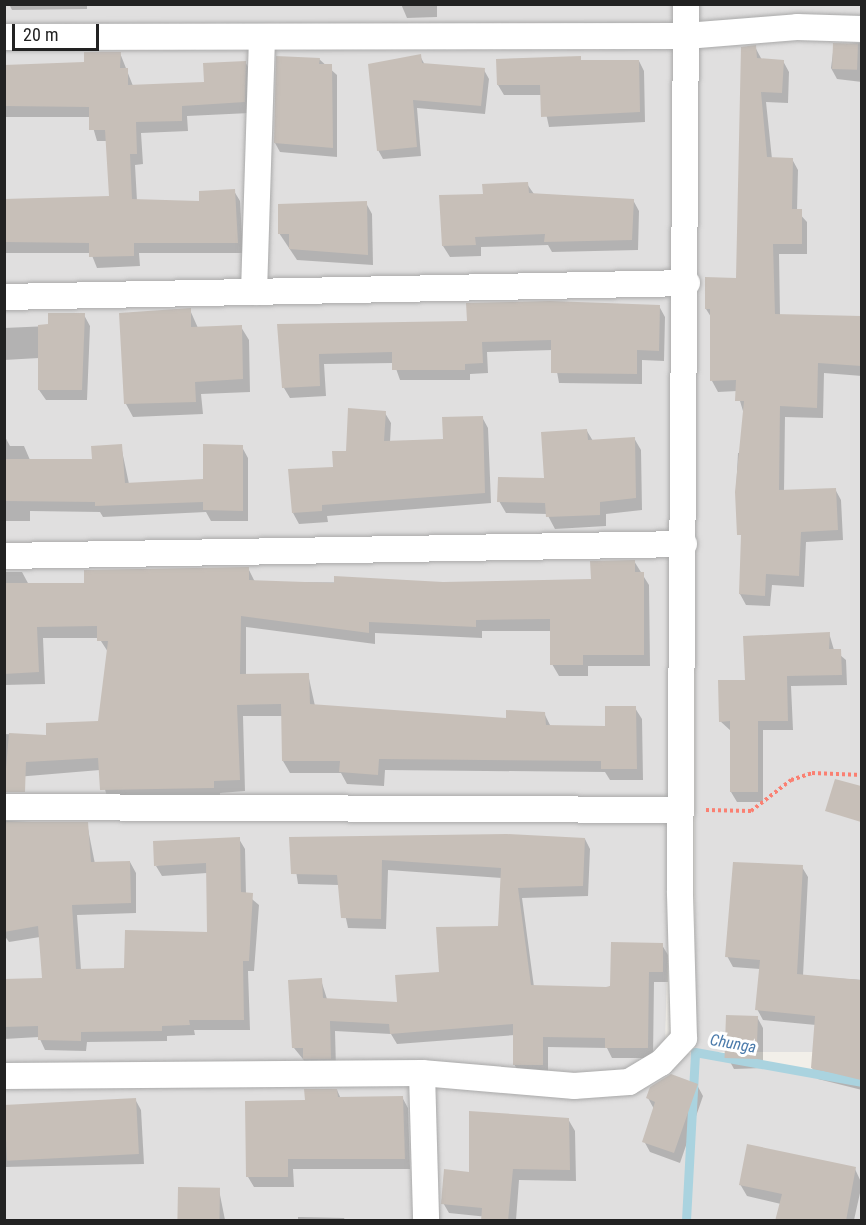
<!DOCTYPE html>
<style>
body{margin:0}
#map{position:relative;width:866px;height:1225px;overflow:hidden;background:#f2efe9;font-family:"Roboto Condensed",sans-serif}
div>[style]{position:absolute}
.residential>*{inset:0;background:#e0dfdf;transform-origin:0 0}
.shadow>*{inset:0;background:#0003}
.stream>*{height:9px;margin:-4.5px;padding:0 4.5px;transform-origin:4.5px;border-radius:4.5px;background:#aad3df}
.building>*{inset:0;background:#c7bfb8;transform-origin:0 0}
.path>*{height:4px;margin-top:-2px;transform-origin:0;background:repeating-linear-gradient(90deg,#fa8072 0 3px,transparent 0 6px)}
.roads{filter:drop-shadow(0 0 2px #a9a9a9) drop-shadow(0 0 2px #a9a9a9)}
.minor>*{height:26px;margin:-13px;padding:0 13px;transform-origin:13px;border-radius:13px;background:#fff}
span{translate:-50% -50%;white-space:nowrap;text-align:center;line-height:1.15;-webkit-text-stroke:6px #fff;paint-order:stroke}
.water-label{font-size:16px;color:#4a7aab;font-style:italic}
.frame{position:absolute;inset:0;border:6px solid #222;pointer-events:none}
.scale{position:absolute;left:12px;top:24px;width:87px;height:27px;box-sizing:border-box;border:3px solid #222;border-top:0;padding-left:8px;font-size:18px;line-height:21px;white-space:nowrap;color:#222;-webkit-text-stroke:4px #fff;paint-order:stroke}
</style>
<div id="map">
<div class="residential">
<div style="clip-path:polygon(5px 5px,690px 5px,665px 1049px,861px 1086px,861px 1220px,5px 1220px)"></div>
<div style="left:695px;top:5px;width:166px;height:1047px"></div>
</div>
<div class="shadow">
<div style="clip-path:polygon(9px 4px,87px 4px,87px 9px,12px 10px)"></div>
<div style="clip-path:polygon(401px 4px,437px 4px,437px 17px,407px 18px)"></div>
<div style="clip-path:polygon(862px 43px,862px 82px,837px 79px,831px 68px,834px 45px)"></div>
<div style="clip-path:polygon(755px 47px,762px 60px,783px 61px,789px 72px,788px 103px,766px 102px,772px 159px,792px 159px,798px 170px,797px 211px,807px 222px,807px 254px,779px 254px,780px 315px,862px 319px,862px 376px,824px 373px,823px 418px,785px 417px,784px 492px,835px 489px,841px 500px,843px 540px,806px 542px,804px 587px,772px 585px,770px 606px,746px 605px,740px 594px,742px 542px,736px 492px,738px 453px,744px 453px,743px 411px,737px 391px,718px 392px,712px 381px,711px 317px,706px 309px,737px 279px)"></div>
<div style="clip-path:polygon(120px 53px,133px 86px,205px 83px,245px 62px,252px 73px,250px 113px,187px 116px,188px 131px,141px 133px,143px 164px,135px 165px,137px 201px,201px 202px,234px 191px,240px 201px,243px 253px,139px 253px,140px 266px,97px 268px,91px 253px,4px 253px,4px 200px,111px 197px,108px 141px,97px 141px,90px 117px,4px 117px,4px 66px,85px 63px)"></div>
<div style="clip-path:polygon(420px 56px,425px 65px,484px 70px,489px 79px,485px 114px,417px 108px,421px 156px,383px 159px,378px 150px)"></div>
<div style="clip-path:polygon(319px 59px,337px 75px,337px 157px,280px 152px,275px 143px)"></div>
<div style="clip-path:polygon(639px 61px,644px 71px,645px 122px,549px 127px,542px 95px,504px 95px,498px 85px)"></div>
<div style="clip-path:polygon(527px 184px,534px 194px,633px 200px,639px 211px,638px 250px,552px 252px,548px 245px,481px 247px,481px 256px,450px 257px,443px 246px,484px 195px)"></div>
<div style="clip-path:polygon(366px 203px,372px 214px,373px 265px,297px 260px,279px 233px)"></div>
<div style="clip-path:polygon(659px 306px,665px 317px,664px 361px,642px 360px,642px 384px,559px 383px,553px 350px,487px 352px,488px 373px,470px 374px,470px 380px,400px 380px,394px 363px,324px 364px,326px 396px,290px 398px,284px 388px,279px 325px,468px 322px)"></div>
<div style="clip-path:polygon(190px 310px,198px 328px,241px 327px,249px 340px,250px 392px,201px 394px,203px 414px,133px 417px,126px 404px,121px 314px)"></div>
<div style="clip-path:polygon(84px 315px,90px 326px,87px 400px,46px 400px,39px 390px,39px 358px,4px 360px,4px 328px,49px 326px)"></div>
<div style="clip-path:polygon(385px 413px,391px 423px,390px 442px,445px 441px,482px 417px,488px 428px,491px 503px,327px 516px,328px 522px,299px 524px,293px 513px)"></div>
<div style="clip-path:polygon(587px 431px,593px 441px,634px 438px,641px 450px,642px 510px,606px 514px,606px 526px,555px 529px,547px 514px,506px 513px,499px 501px,545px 480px)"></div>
<div style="clip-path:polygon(4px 435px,10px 446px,24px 446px,30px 460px,94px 460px,121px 446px,129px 484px,205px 480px,242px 447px,248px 458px,248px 521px,211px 521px,206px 512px,103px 517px,100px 512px,30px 511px,30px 521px,4px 521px)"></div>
<div style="clip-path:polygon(634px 561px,649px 585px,650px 666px,588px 666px,588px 676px,559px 676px,552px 664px,552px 631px,482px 631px,482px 638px,375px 633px,375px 644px,246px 627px,246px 675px,308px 674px,315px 706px,507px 719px,544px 713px,551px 727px,607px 727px,635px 708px,642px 719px,643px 780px,610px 780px,605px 772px,385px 770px,384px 786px,347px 784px,341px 773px,290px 773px,283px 761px,283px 716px,243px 716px,245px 791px,220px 793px,220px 799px,108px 801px,100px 770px,4px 778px,4px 734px,48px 736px,100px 722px,108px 652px,99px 638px,43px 638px,45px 684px,4px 685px,4px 572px,22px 572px,29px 585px,85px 585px,248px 568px,255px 582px,443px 583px,592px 580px)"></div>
<div style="clip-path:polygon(829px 633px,834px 650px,846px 660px,847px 685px,791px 686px,793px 730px,763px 730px,763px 802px,737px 802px,731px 792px,731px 731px,720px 721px,747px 681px)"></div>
<div style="clip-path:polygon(4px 821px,87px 824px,95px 864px,130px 862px,136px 873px,136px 913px,77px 915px,81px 970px,125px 969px,209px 934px,207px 873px,162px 876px,156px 866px,239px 839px,245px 849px,246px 894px,259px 905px,254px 971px,248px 971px,250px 1030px,194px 1030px,195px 1035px,167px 1036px,167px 1041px,87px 1042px,86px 1051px,45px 1050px,39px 1037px,4px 1039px,4px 980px,43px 979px,40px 937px,9px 942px,4px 935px)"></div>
<div style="clip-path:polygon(291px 839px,585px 839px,590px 849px,588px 896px,522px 898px,534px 987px,606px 989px,662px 945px,668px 955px,668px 982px,654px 982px,653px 1058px,612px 1058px,607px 1048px,548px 1047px,548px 1075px,520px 1074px,514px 1064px,515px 1035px,397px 1044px,391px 1034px,335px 1031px,336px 1069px,311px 1069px,294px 1048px,321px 980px,327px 999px,399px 1004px,500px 928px,502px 878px,388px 870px,386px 929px,348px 928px,339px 885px,298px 884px)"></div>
<div style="clip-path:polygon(802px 867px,808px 877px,803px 976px,862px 980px,862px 1090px,818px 1079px,812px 1068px,816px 1025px,763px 1020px,757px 1009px,760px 969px,733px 967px,727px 956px)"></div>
<div style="clip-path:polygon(757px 1017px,763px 1028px,763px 1068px,734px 1069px,728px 1058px)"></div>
<div style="clip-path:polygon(697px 1085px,703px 1096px,680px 1163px,650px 1152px,644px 1141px,654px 1109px,648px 1098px)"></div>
<div style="clip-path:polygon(337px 1090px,341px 1099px,402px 1097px,408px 1108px,410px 1169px,293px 1169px,294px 1187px,254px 1187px,248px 1177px,306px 1102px)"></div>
<div style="clip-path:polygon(135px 1099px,141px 1110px,144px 1164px,4px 1167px,4px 1106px)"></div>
<div style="clip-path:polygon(568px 1119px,575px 1131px,576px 1181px,519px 1180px,516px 1220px,449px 1213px,442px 1201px,470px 1173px)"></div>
<div style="clip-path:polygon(855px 1169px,862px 1184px,854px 1220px,776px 1220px,781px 1204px,747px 1196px,740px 1184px)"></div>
<div style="clip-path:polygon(219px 1190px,225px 1220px,180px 1220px,179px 1219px)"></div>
<div style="clip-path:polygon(298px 1217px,344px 1218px,345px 1220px,298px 1220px)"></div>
</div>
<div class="stream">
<div style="left:686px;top:1220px;width:168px;rotate:-86.9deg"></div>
<div style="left:695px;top:1052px;width:170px;rotate:10.2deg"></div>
</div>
<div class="building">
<div style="left:833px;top:43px;width:25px;height:26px;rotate:2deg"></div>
<div style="clip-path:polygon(756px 45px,757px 58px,784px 60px,782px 93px,761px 92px,767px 157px,793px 158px,792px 209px,802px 209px,802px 244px,773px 244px,775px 314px,861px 316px,861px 366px,818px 363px,817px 408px,780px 406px,779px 490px,836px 488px,838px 530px,801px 532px,799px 576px,766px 574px,765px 596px,739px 594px,741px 535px,737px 535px,735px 492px,744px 401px,735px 401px,736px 380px,710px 381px,710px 309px,705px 309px,705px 277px,736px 278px,741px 47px)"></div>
<div style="clip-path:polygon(84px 52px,121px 52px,120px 68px,128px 68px,128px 85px,204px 82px,203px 63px,246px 61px,245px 102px,182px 106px,182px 121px,136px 122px,137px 154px,130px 154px,132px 199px,199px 201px,199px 191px,235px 189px,238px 243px,134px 243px,134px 256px,89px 257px,89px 243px,4px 242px,4px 199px,109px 196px,105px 130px,89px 130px,89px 107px,4px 106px,4px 65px,84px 62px)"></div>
<div style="clip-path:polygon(421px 54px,422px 63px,485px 68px,481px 106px,413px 100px,417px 147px,377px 151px,368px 64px)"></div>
<div style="clip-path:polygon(276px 56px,320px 58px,319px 64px,332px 64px,333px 148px,274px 143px)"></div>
<div style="clip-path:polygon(581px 56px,581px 60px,639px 60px,640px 112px,541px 117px,540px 85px,497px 85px,496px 59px)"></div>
<div style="clip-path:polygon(528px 182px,529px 193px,634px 199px,632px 240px,544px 242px,545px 234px,475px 237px,476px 245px,442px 246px,439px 195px,483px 194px,482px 184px)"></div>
<div style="clip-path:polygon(367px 201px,368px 255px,289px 249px,289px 234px,278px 234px,278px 204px)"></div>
<div style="clip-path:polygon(550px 301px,660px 305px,659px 351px,637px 350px,637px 374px,551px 373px,551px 340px,482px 342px,483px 363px,465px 364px,465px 370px,392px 370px,392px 352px,319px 354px,320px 386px,282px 388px,277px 324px,467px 321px,466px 303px)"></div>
<div style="clip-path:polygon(191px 308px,191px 327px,242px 325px,243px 379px,195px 382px,196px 402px,124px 404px,119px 313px)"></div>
<div style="clip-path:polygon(48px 313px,85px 313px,82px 390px,38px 390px,38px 325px,48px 324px)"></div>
<div style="clip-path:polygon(348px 408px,386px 411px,384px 441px,443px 439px,442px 417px,483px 416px,485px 493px,322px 505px,322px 511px,292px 513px,288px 469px,333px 467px,332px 451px,346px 451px)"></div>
<div style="clip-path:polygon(587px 429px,588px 440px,635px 437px,636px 498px,600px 502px,600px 515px,546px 517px,545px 503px,497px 502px,498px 477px,544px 478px,541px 432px)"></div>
<div style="clip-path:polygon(122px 444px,125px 483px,203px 479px,203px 444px,243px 445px,243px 511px,203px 510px,203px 502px,95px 506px,95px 502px,4px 501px,4px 459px,92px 459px,91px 446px)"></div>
<div style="clip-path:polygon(635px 560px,635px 572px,644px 572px,644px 655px,583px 655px,583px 665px,550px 665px,550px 619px,476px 620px,476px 627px,369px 622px,369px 633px,241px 616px,240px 674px,309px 673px,310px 704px,506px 718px,506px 710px,545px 712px,546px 725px,605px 726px,605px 706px,636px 706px,637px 769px,601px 769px,601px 761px,379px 759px,378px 775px,339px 772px,340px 761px,282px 761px,281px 704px,237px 705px,240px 780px,214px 781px,214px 788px,100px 790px,98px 758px,26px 762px,25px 792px,4px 792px,9px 733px,46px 735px,46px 723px,98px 721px,108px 641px,97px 641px,97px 626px,37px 627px,39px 672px,4px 674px,4px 583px,84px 583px,84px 570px,249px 567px,249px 580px,334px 583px,334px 576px,443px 582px,591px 579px,590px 561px)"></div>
<div style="clip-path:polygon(830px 632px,829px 649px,841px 649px,842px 675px,787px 676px,788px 721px,758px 721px,758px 792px,730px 792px,730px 721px,719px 722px,718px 680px,745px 680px,743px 636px)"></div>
<div style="clip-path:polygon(835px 779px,861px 786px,861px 822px,825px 811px)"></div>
<div style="clip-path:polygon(4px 822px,88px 822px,91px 862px,130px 861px,131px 903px,72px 905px,76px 969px,124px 968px,125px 930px,207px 932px,206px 863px,154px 866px,153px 841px,240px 837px,241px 892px,253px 893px,249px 961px,243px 961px,244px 1020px,189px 1020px,190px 1025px,162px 1026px,162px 1031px,81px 1032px,81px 1041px,38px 1040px,38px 1026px,4px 1027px,4px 979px,42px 978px,38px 926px,4px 932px)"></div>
<div style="clip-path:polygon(507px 834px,585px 838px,583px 886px,518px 888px,531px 985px,606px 987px,610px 986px,611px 942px,663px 943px,663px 972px,649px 972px,648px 1048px,605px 1048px,605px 1038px,543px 1037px,543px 1065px,513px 1065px,513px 1024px,390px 1034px,389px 1024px,330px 1021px,331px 1059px,303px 1059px,303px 1048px,292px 1048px,288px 980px,322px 978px,323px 998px,397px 1002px,395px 975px,439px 972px,436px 927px,498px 926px,501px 868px,382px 860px,381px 919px,341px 918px,337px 875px,291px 874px,289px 837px)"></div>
<div style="clip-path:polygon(733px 862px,803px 865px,797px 974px,861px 980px,861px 1080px,811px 1068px,815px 1016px,755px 1010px,760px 960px,725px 957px)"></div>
<div style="left:726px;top:1015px;width:32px;height:43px;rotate:2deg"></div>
<div style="clip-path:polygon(671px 1074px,698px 1084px,674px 1153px,642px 1142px,655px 1102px,646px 1098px,650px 1087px)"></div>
<div style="clip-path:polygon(304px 1089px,337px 1089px,338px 1097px,403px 1096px,405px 1159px,288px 1159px,288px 1177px,246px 1177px,245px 1101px,305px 1100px)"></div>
<div style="left:136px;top:1098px;width:56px;height:132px;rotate:87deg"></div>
<div style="clip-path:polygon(469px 1111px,569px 1118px,570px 1170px,513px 1169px,508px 1221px,481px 1221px,482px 1208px,441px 1204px,444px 1169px,469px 1172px)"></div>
<div style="clip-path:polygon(747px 1144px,856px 1167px,846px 1221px,775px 1221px,782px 1194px,739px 1185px)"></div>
<div style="left:178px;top:1187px;width:42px;height:32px;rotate:1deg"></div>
</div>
<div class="path">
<div style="left:706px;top:810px;width:45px;rotate:1.3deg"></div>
<div style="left:751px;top:811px;width:51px;rotate:-37.8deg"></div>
<div style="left:791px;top:780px;width:22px;rotate:-18deg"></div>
<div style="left:812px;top:773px;width:50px;rotate:2.3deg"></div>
</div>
<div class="roads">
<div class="minor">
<div style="left:4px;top:37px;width:682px;rotate:-0.08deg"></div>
<div style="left:686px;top:36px;width:111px;rotate:-4.6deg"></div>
<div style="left:797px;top:27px;width:65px;rotate:1.8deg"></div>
<div style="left:254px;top:292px;width:255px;rotate:-88.2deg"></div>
<div style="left:4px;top:297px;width:683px;rotate:-1.17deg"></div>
<div style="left:4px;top:556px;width:680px;rotate:-1.01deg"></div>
<div style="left:4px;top:807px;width:677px;rotate:0.25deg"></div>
<div style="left:422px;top:1073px;width:147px;rotate:88.4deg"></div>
<div style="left:4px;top:1076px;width:418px;rotate:-0.4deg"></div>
<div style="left:422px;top:1073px;width:153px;rotate:4.9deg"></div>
<div style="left:574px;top:1086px;width:55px;rotate:-4.2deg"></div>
<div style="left:629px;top:1082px;width:37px;rotate:-31deg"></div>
<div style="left:661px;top:1063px;width:34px;rotate:-47deg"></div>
<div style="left:684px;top:1038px;width:147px;rotate:-91.6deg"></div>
<div style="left:680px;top:891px;width:887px;rotate:-89.61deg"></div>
</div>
</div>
<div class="water-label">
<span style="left:733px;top:1044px;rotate:10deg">Chunga</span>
</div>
<div class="frame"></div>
<div class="scale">20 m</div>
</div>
